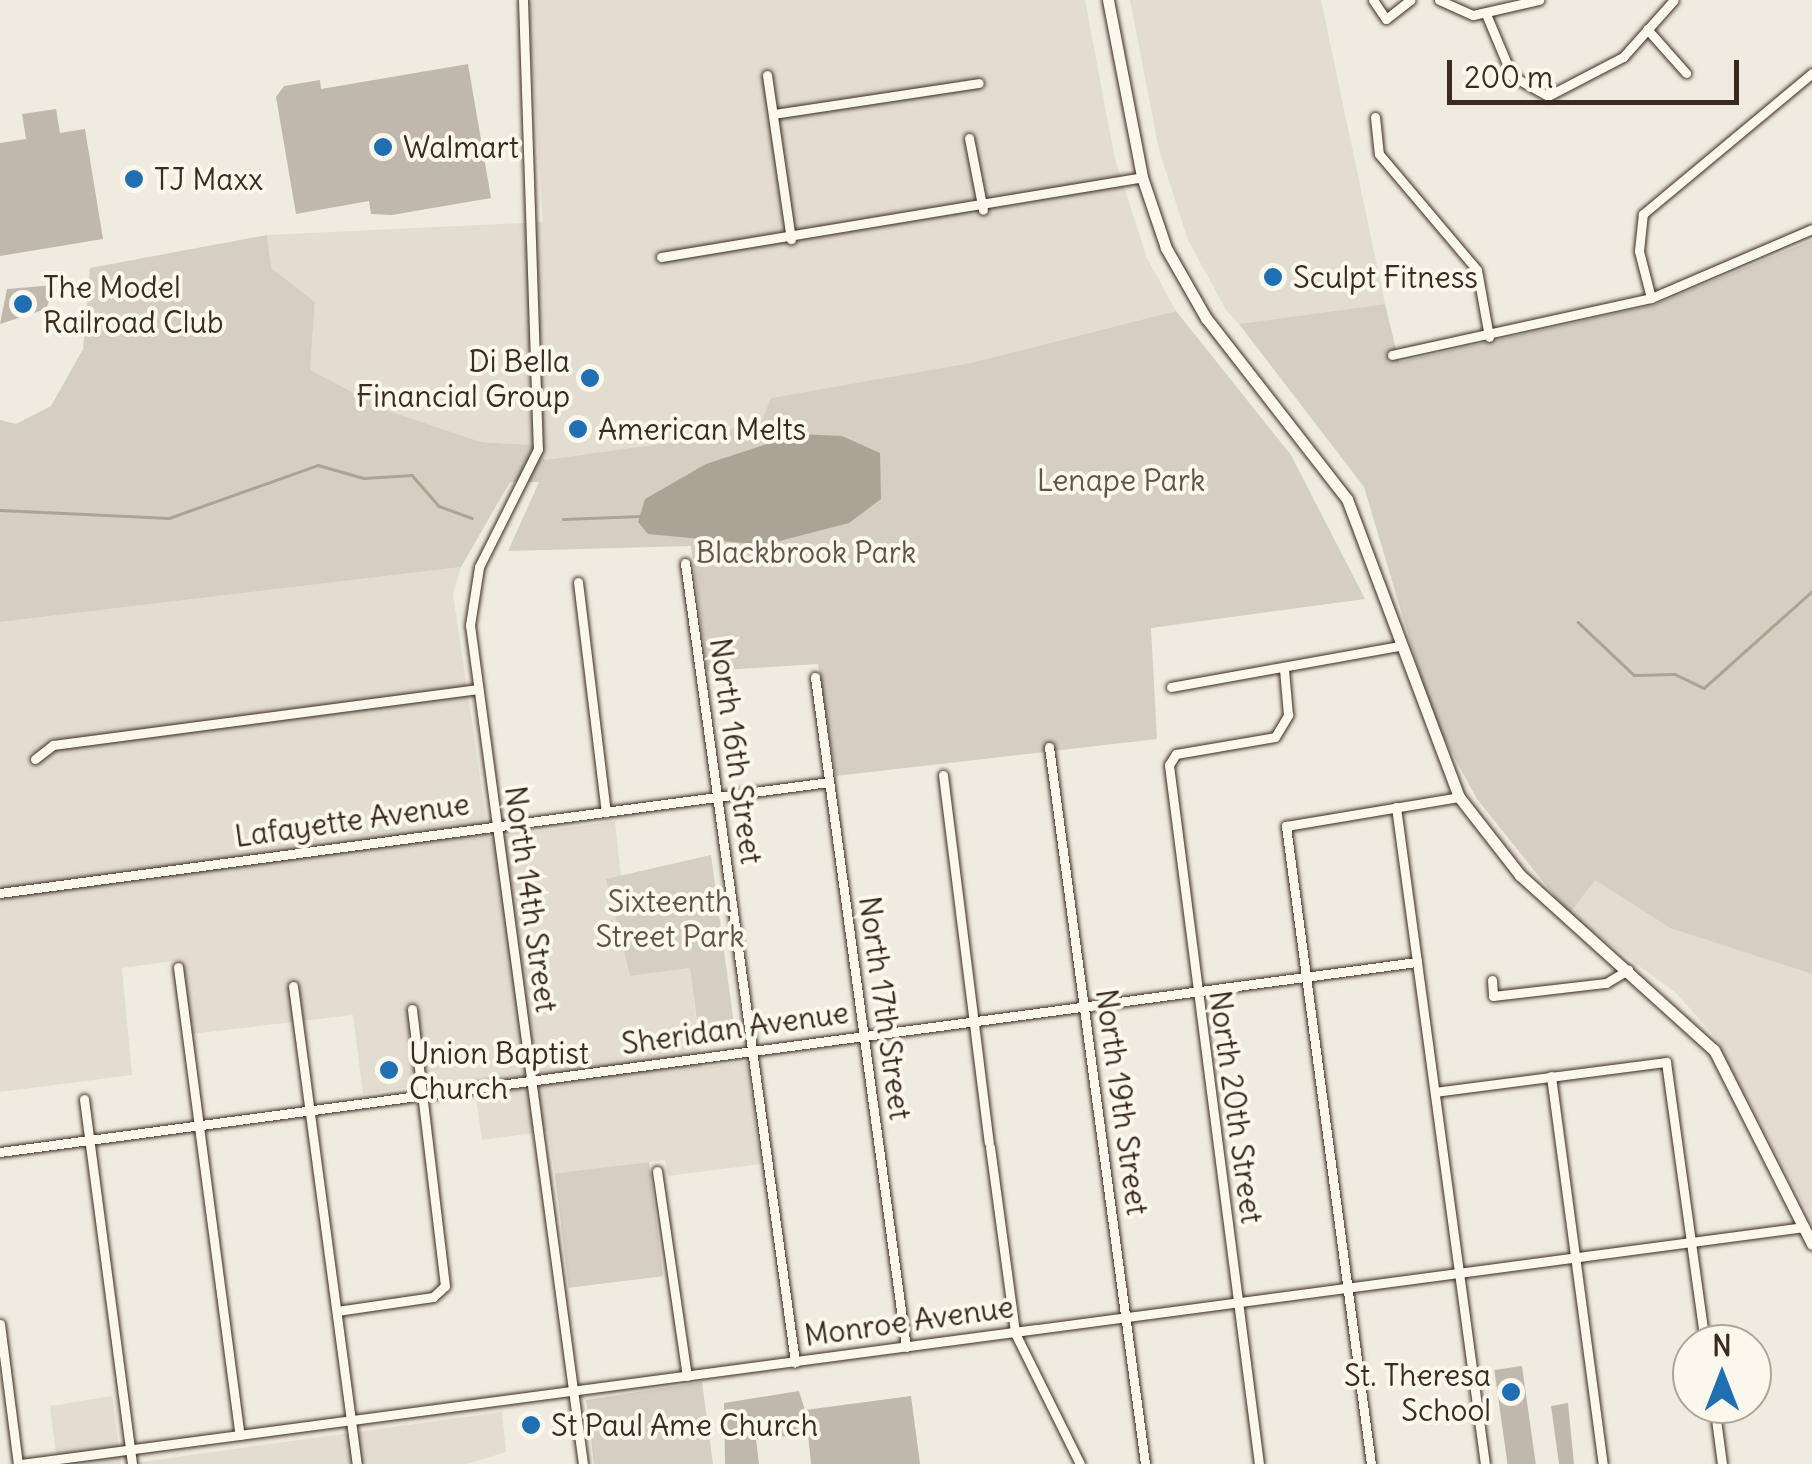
<!DOCTYPE html>
<style>
body{margin:0}
#map{position:relative;width:1812px;height:1464px;overflow:hidden;background:#f0ebe0;font-family:Delius,sans-serif}
div>[style]{position:absolute}
.built>*{inset:0;background:#e2dcd1}
.green>*{inset:0;background:#d5cec3;transform-origin:0 0}
.water>*{inset:0;background:#aca397}
.stream>*{height:2.5px;margin:-1.25px;padding:0 1.25px;transform-origin:1.25px;border-radius:1.25px;background:#aca397}
.building>*{inset:0;background:#c0b8ad;transform-origin:0 0}
.roads{filter:drop-shadow(0 0 2px #3b2a1e) drop-shadow(0 0 2px #3b2a1e)}
.minor>*{height:9px;margin:-4.5px;padding:0 4.5px;transform-origin:4.5px;border-radius:4.5px;background:#fbf7ec}
.tertiary>*{height:11px;margin:-5.5px;padding:0 5.5px;transform-origin:5.5px;border-radius:5.5px;background:#fbf7ec}
.dots>*{width:28px;height:28px;translate:-50% -50%;box-sizing:border-box;border:5px solid #fbf7ec;border-radius:50%}
span{translate:-50% -50%;white-space:nowrap;text-align:center;line-height:1.15;-webkit-text-stroke:8px #fbf7ec;paint-order:stroke}
.poi-label{font-size:30px;color:#3b2a1e}
.left{translate:0 -50%;text-align:left}
.right{translate:-100% -50%;text-align:right}
.park-label{font-size:30px;color:#625347}
.street-label{font-size:30px;color:#3b2a1e}
.north{position:absolute;left:1672px;top:1324px;width:100px;height:100px;box-sizing:border-box;background:#fbf7ec;border:2px solid #aea59a;border-radius:50%;rotate:0deg;font-size:28px;font-weight:700;line-height:40px;text-align:center;color:#3b2a1e}
.north::after{content:'';display:block;margin:auto;width:35px;height:45px;background:#1f6fb2;clip-path:polygon(50% 0,100% 100%,50% 72%,0 100%)}
.scale{position:absolute;left:1447px;top:60px;width:292px;height:45px;box-sizing:border-box;border:5px solid #3b2a1e;border-top:0;padding-left:12px;font-size:30px;line-height:35px;white-space:nowrap;color:#3b2a1e;-webkit-text-stroke:8px #fbf7ec;paint-order:stroke}
</style>
<div id="map">
<div class="built">
<div style="clip-path:polygon(528px 0,1085px 0,1115px 159px,1147px 258px,1176px 311px,970px 363px,772px 398px,762px 420px,702px 438px,545px 460px,531px 445px,481px 442px,389px 411px,310px 370px,315px 302px,270px 268px,267px 235px,543px 222px)"></div>
<div style="clip-path:polygon(1130px 0,1321px 0,1385px 304px,1239px 324px,1226px 310px,1188px 240px,1159px 150px)"></div>
<div style="clip-path:polygon(461px 567px,453px 594px,489px 838px,615px 821px,621px 877px,607px 879px,630px 976px,690px 968px,702px 1067px,747px 1062px,761px 1164px,668px 1176px,665px 1160px,555px 1174px,548px 1131px,482px 1140px,473px 1078px,363px 1094px,353px 1015px,191px 1034px,179px 960px,122px 968px,132px 1075px,0 1092px,0 622px)"></div>
<div style="clip-path:polygon(1594px 879px,1670px 928px,1812px 974px,1812px 1221px,1715px 1037px,1676px 993px,1569px 914px)"></div>
<div style="clip-path:polygon(112px 1396px,121px 1464px,57px 1464px,50px 1406px)"></div>
<div style="clip-path:polygon(502px 1412px,506px 1452px,467px 1464px,126px 1464px)"></div>
</div>
<div class="green">
<div style="clip-path:polygon(267px 235px,271px 268px,315px 302px,310px 370px,389px 411px,481px 442px,532px 445px,545px 460px,702px 438px,762px 420px,771px 398px,970px 363px,1176px 311px,1291px 455px,1365px 599px,1151px 628px,1157px 739px,836px 776px,818px 664px,707px 671px,691px 546px,508px 551px,539px 482px,510px 482px,461px 567px,0 622px,0 420px,16px 424px,51px 406px,83px 349px,90px 268px)"></div>
<div style="clip-path:polygon(1812px 240px,1812px 974px,1670px 928px,1595px 880px,1569px 914px,1477px 799px,1433px 718px,1364px 487px,1239px 324px,1385px 304px,1399px 362px,1654px 305px)"></div>
<div style="clip-path:polygon(711px 855px,736px 1039px,700px 1044px,690px 968px,630px 976px,606px 879px)"></div>
<div style="left:649px;top:1162px;width:115px;height:95px;rotate:83deg"></div>
<div style="clip-path:polygon(702px 1382px,713px 1464px,594px 1464px,586px 1400px)"></div>
</div>
<div class="water">
<div style="clip-path:polygon(797px 434px,842px 436px,880px 453px,881px 499px,849px 523px,764px 545px,648px 534px,638px 522px,645px 499px,706px 464px)"></div>
</div>
<div class="stream">
<div style="left:0;top:510px;width:169px;rotate:2.7deg"></div>
<div style="left:169px;top:518px;width:158px;rotate:-19.6deg"></div>
<div style="left:318px;top:465px;width:48px;rotate:15.8deg"></div>
<div style="left:364px;top:478px;width:48px;rotate:-3.6deg"></div>
<div style="left:412px;top:475px;width:41px;rotate:48.9deg"></div>
<div style="left:439px;top:506px;width:35px;rotate:20deg"></div>
<div style="left:563px;top:519px;width:77px;rotate:-2.2deg"></div>
<div style="left:1578px;top:622px;width:77px;rotate:43.4deg"></div>
<div style="left:1634px;top:675px;width:41px;rotate:-1.4deg"></div>
<div style="left:1675px;top:674px;width:32px;rotate:26deg"></div>
<div style="left:1704px;top:688px;width:145px;rotate:-41.9deg"></div>
</div>
<div class="building">
<div style="clip-path:polygon(468px 64px,491px 198px,392px 215px,371px 214px,369px 201px,296px 214px,276px 97px,284px 86px,320px 80px,321px 89px)"></div>
<div style="clip-path:polygon(56px 109px,60px 133px,85px 129px,103px 239px,0 256px,0 143px,26px 139px,22px 114px)"></div>
<div style="clip-path:polygon(55px 285px,46px 309px,0 324px,7px 289px)"></div>
<div style="left:1522px;top:1366px;width:99px;height:28px;rotate:82deg"></div>
<div style="clip-path:polygon(799px 1391px,805px 1410px,911px 1396px,920px 1464px,811px 1464px,808px 1434px,756px 1439px,759px 1464px,725px 1464px,724px 1403px)"></div>
<div style="clip-path:polygon(1568px 1403px,1574px 1464px,1559px 1464px,1551px 1406px)"></div>
</div>
<div class="roads">
<div class="minor">
<div style="left:523px;top:0;width:449px;rotate:88.1deg"></div>
<div style="left:538px;top:449px;width:132px;rotate:116.6deg"></div>
<div style="left:479px;top:567px;width:59px;rotate:98.8deg"></div>
<div style="left:470px;top:625px;width:847px;rotate:82.33deg"></div>
<div style="left:1373px;top:0;width:23px;rotate:56deg"></div>
<div style="left:1386px;top:19px;width:31px;rotate:-38deg"></div>
<div style="left:1439px;top:0;width:37px;rotate:24deg"></div>
<div style="left:1473px;top:15px;width:68px;rotate:-12.8deg"></div>
<div style="left:1486px;top:14px;width:67px;rotate:67.2deg"></div>
<div style="left:1512px;top:76px;width:41px;rotate:29.1deg"></div>
<div style="left:1548px;top:96px;width:85px;rotate:-27.5deg"></div>
<div style="left:1623px;top:57px;width:76px;rotate:-48.2deg"></div>
<div style="left:1647px;top:29px;width:59px;rotate:48.4deg"></div>
<div style="left:767px;top:75px;width:166px;rotate:81.7deg"></div>
<div style="left:774px;top:114px;width:207px;rotate:-8.6deg"></div>
<div style="left:1375px;top:117px;width:37px;rotate:84deg"></div>
<div style="left:1379px;top:154px;width:152px;rotate:49.8deg"></div>
<div style="left:1477px;top:270px;width:68px;rotate:79.8deg"></div>
<div style="left:969px;top:138px;width:73px;rotate:79deg"></div>
<div style="left:661px;top:257px;width:488px;rotate:-9.4deg"></div>
<div style="left:1651px;top:298px;width:49px;rotate:-104.3deg"></div>
<div style="left:1639px;top:251px;width:37px;rotate:-84deg"></div>
<div style="left:1643px;top:214px;width:220px;rotate:-39.8deg"></div>
<div style="left:1392px;top:355px;width:265px;rotate:-12.4deg"></div>
<div style="left:1651px;top:298px;width:175px;rotate:-23.2deg"></div>
<div style="left:685px;top:563px;width:807px;rotate:82.16deg"></div>
<div style="left:578px;top:582px;width:232px;rotate:83.1deg"></div>
<div style="left:815px;top:677px;width:676px;rotate:82.27deg"></div>
<div style="left:1171px;top:687px;width:232px;rotate:-10.2deg"></div>
<div style="left:1049px;top:747px;width:723px;rotate:82.37deg"></div>
<div style="left:35px;top:759px;width:23px;rotate:-38deg"></div>
<div style="left:53px;top:745px;width:429px;rotate:-7.5deg"></div>
<div style="left:943px;top:775px;width:370px;rotate:82.9deg"></div>
<div style="left:1396px;top:807px;width:663px;rotate:82.29deg"></div>
<div style="left:0;top:893px;width:836px;rotate:-7.63deg"></div>
<div style="left:178px;top:967px;width:472px;rotate:82.5deg"></div>
<div style="left:1492px;top:980px;width:16px;rotate:86deg"></div>
<div style="left:1493px;top:996px;width:114px;rotate:-6.6deg"></div>
<div style="left:1606px;top:983px;width:26px;rotate:-31deg"></div>
<div style="left:293px;top:986px;width:482px;rotate:82.4deg"></div>
<div style="left:1551px;top:1076px;width:391px;rotate:82.4deg"></div>
<div style="left:1435px;top:1092px;width:233px;rotate:-7.4deg"></div>
<div style="left:1666px;top:1062px;width:285px;rotate:82.1deg"></div>
<div style="left:84px;top:1099px;width:368px;rotate:82.5deg"></div>
<div style="left:990px;top:1147px;width:188px;rotate:82.3deg"></div>
<div style="left:1015px;top:1333px;width:146px;rotate:63.6deg"></div>
<div style="left:0;top:1152px;width:1430px;rotate:-7.64deg"></div>
<div style="left:657px;top:1171px;width:207px;rotate:81.7deg"></div>
<div style="left:337px;top:1311px;width:97px;rotate:-8.3deg"></div>
<div style="left:433px;top:1297px;width:16px;rotate:-43deg"></div>
<div style="left:445px;top:1286px;width:279px;rotate:-96.8deg"></div>
<div style="left:0;top:1324px;width:141px;rotate:82.7deg"></div>
<div style="left:1714px;top:1404px;width:61px;rotate:82.4deg"></div>
<div style="left:21px;top:1464px;width:1799px;rotate:-7.57deg"></div>
<div style="left:1259px;top:1464px;width:705px;rotate:-97.34deg"></div>
<div style="left:1169px;top:765px;width:13px;rotate:-58deg"></div>
<div style="left:1176px;top:754px;width:100px;rotate:-9.7deg"></div>
<div style="left:1275px;top:737px;width:26px;rotate:-59deg"></div>
<div style="left:1288px;top:715px;width:46px;rotate:-95deg"></div>
<div style="left:1371px;top:1464px;width:644px;rotate:-97.59deg"></div>
<div style="left:1286px;top:826px;width:175px;rotate:-9.5deg"></div>
</div>
<div class="tertiary">
<div style="left:1108px;top:0;width:180px;rotate:79.1deg"></div>
<div style="left:1142px;top:177px;width:75px;rotate:71.3deg"></div>
<div style="left:1166px;top:248px;width:81px;rotate:60.3deg"></div>
<div style="left:1206px;top:318px;width:229px;rotate:52.1deg"></div>
<div style="left:1347px;top:499px;width:318px;rotate:69.4deg"></div>
<div style="left:1459px;top:797px;width:99px;rotate:52deg"></div>
<div style="left:1520px;top:875px;width:261px;rotate:42.1deg"></div>
<div style="left:1714px;top:1050px;width:217px;rotate:63.2deg"></div>
</div>
</div>
<div class="dots">
<div style="left:383px;top:147px;background:#1f6fb2"></div>
<div style="left:134px;top:179px;background:#1f6fb2"></div>
<div style="left:1273px;top:277px;background:#1f6fb2"></div>
<div style="left:23px;top:304px;background:#1f6fb2"></div>
<div style="left:590px;top:378px;background:#1f6fb2"></div>
<div style="left:578px;top:429px;background:#1f6fb2"></div>
<div style="left:389px;top:1070px;background:#1f6fb2"></div>
<div style="left:1511px;top:1392px;background:#1f6fb2"></div>
<div style="left:531px;top:1425px;background:#1f6fb2"></div>
</div>
<div class="poi-label">
<span class="left" style="left:403px;top:147px">Walmart</span>
<span class="left" style="left:154px;top:179px">TJ Maxx</span>
<span class="left" style="left:1293px;top:277px">Sculpt Fitness</span>
<span class="left" style="left:43px;top:304px">The Model<br>Railroad Club</span>
<span class="right" style="left:570px;top:378px">Di Bella<br>Financial Group</span>
<span class="left" style="left:598px;top:429px">American Melts</span>
<span class="left" style="left:409px;top:1070px">Union Baptist<br>Church</span>
<span class="right" style="left:1491px;top:1392px">St. Theresa<br>School</span>
<span class="left" style="left:551px;top:1425px">St Paul Ame Church</span>
</div>
<div class="park-label">
<span style="left:1121px;top:480px">Lenape Park</span>
<span style="left:806px;top:552px">Blackbrook Park</span>
<span style="left:670px;top:918px">Sixteenth<br>Street Park</span>
</div>
<div class="street-label">
<span style="left:736px;top:751px;rotate:82deg">North 16th Street</span>
<span style="left:352px;top:820px;rotate:-8deg">Lafayette Avenue</span>
<span style="left:531px;top:899px;rotate:82deg">North 14th Street</span>
<span style="left:885px;top:1008px;rotate:82deg">North 17th Street</span>
<span style="left:735px;top:1028px;rotate:-8deg">Sheridan Avenue</span>
<span style="left:1122px;top:1102px;rotate:82deg">North 19th Street</span>
<span style="left:1236px;top:1107px;rotate:82deg">North 20th Street</span>
<span style="left:909px;top:1321px;rotate:-8deg">Monroe Avenue</span>
</div>
<div class="north">N</div>
<div class="scale">200 m</div>
</div>
